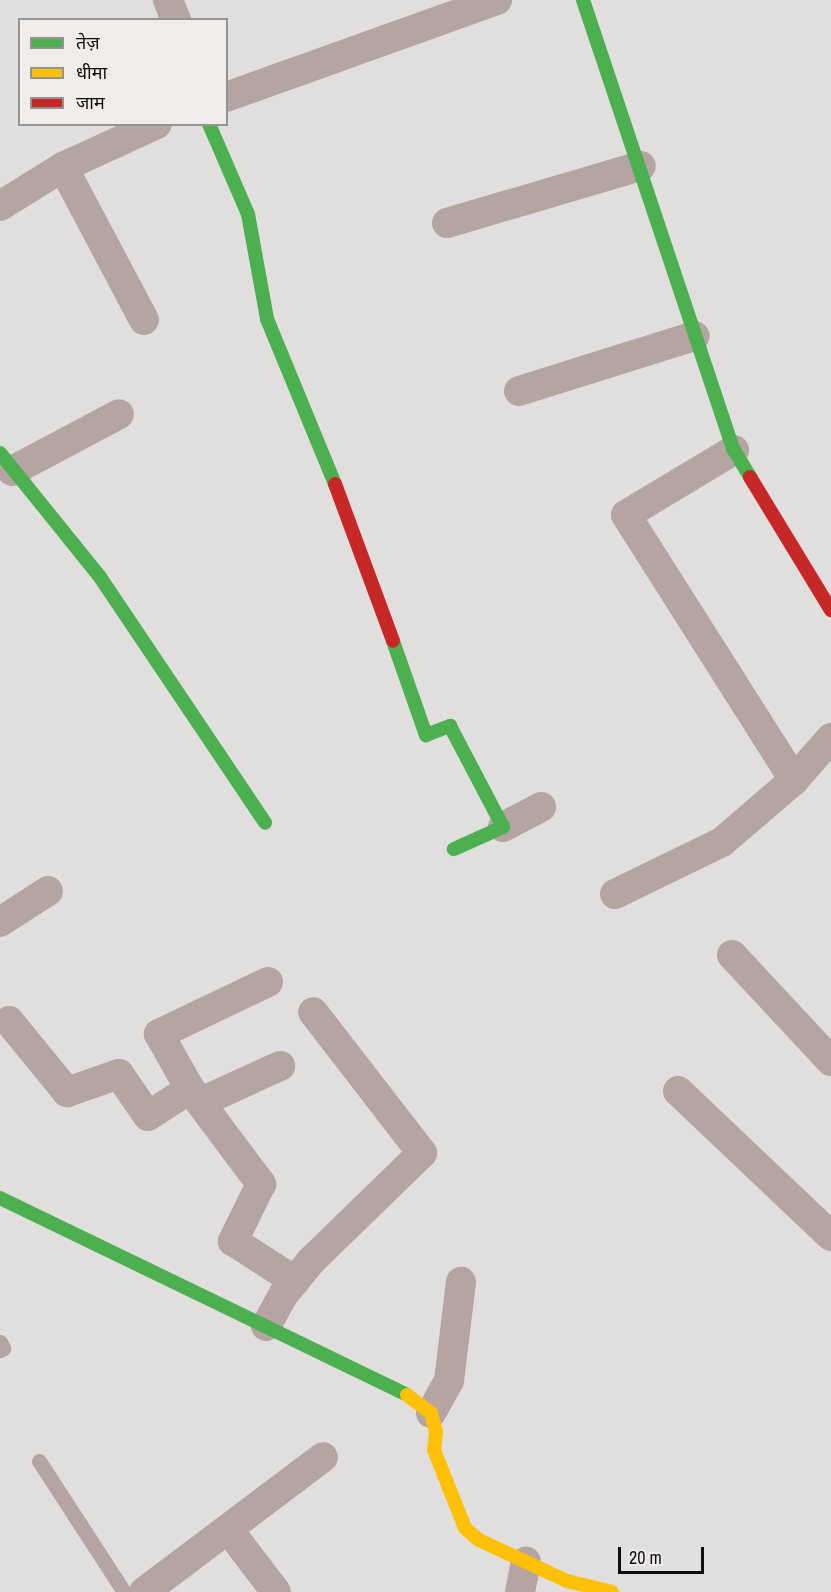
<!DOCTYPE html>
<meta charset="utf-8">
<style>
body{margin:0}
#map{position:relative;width:831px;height:1592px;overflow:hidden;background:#e1dfdd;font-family:"Archivo Narrow","Noto Sans Devanagari",sans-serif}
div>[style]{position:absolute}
.lane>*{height:15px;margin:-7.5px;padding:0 7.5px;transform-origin:7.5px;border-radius:7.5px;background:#b4a4a2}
.street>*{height:30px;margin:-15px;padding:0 15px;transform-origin:15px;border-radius:15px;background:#b4a4a2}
.fast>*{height:14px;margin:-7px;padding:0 7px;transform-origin:7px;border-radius:7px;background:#4caf50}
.slow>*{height:14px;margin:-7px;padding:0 7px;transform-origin:7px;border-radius:7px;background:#ffc107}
.jam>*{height:14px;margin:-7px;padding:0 7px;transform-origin:7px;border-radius:7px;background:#c62828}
span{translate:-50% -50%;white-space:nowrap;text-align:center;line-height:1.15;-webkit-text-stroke:6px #efece9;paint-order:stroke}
.legend{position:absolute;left:18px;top:18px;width:210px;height:108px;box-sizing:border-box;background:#efece9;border:2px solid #959391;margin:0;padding:8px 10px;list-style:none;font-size:18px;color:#0f0e0d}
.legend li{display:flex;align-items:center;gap:12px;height:30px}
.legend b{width:30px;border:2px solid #959391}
.scale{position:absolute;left:618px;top:1547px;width:86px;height:27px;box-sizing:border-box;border:3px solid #0f0e0d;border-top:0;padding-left:8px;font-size:18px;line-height:21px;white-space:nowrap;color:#0f0e0d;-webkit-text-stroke:4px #efece9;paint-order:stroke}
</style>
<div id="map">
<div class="lane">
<div style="left:0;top:1342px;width:7px;rotate:63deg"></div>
<div style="left:3px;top:1348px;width:4px;rotate:146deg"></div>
<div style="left:39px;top:1461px;width:156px;rotate:57deg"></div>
</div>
<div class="street">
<div style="left:168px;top:0;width:22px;rotate:68deg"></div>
<div style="left:226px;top:97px;width:288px;rotate:-19.7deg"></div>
<div style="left:63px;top:167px;width:173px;rotate:62.1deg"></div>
<div style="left:0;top:206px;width:74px;rotate:-31.8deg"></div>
<div style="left:63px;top:167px;width:103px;rotate:-24.6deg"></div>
<div style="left:447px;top:223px;width:202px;rotate:-16.4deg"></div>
<div style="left:519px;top:391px;width:184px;rotate:-17.4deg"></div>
<div style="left:734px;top:450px;width:126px;rotate:149deg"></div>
<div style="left:626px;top:515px;width:314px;rotate:57.6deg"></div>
<div style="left:12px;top:471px;width:121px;rotate:-28deg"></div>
<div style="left:503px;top:827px;width:43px;rotate:-27.8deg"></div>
<div style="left:615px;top:894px;width:119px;rotate:-25.9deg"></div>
<div style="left:722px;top:842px;width:95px;rotate:-40.7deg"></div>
<div style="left:794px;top:780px;width:56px;rotate:-48.6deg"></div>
<div style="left:0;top:922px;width:57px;rotate:-32.9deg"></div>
<div style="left:732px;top:955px;width:145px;rotate:47deg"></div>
<div style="left:268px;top:982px;width:121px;rotate:154.5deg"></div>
<div style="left:159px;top:1034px;width:63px;rotate:60.6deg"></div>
<div style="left:190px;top:1089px;width:119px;rotate:53.2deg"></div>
<div style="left:261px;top:1184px;width:64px;rotate:116.2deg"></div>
<div style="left:233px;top:1241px;width:74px;rotate:32.8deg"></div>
<div style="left:9px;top:1021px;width:92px;rotate:50.8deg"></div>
<div style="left:67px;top:1092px;width:55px;rotate:-19.1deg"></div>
<div style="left:119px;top:1074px;width:51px;rotate:55.4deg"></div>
<div style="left:148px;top:1116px;width:50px;rotate:-32.7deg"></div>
<div style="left:678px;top:1091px;width:211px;rotate:43.5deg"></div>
<div style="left:201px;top:1102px;width:87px;rotate:-24.5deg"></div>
<div style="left:266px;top:1326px;width:37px;rotate:-61deg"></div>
<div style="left:284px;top:1294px;width:43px;rotate:-50.7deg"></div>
<div style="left:311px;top:1261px;width:155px;rotate:-44.2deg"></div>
<div style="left:422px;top:1153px;width:178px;rotate:-127.7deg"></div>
<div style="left:431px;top:1413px;width:37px;rotate:-61deg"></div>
<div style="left:449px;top:1381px;width:100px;rotate:-83.1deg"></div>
<div style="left:228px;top:1529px;width:79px;rotate:52.7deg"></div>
<div style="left:144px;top:1592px;width:224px;rotate:-37deg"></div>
<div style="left:520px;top:1592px;width:31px;rotate:-79deg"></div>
</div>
<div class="fast">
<div style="left:583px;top:0;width:475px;rotate:71.5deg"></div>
<div style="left:734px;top:450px;width:31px;rotate:59deg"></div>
<div style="left:209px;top:124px;width:98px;rotate:66.6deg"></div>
<div style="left:248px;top:214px;width:107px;rotate:79.7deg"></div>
<div style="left:267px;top:319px;width:178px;rotate:67.6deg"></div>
<div style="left:0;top:453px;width:159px;rotate:51.1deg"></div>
<div style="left:100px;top:577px;width:296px;rotate:56.1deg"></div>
<div style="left:393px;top:641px;width:100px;rotate:70.7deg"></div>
<div style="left:426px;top:735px;width:26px;rotate:-21deg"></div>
<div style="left:450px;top:726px;width:114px;rotate:62.3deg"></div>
<div style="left:503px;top:827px;width:54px;rotate:155.8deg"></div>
<div style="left:0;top:1198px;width:452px;rotate:25.8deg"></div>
</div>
<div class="slow">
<div style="left:407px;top:1395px;width:30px;rotate:37deg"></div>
<div style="left:431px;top:1413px;width:20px;rotate:75deg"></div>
<div style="left:436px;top:1432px;width:18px;rotate:96deg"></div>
<div style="left:434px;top:1450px;width:84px;rotate:68.3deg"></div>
<div style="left:465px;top:1528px;width:18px;rotate:41deg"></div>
<div style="left:479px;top:1540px;width:97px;rotate:25deg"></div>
<div style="left:567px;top:1581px;width:46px;rotate:13.7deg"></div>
</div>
<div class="jam">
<div style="left:750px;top:477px;width:156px;rotate:58.7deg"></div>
<div style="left:335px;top:484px;width:167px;rotate:69.7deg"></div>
</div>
<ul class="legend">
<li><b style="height:8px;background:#4caf50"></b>तेज़</li>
<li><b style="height:8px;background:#ffc107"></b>धीमा</li>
<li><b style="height:8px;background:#c62828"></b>जाम</li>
</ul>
<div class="scale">20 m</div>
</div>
